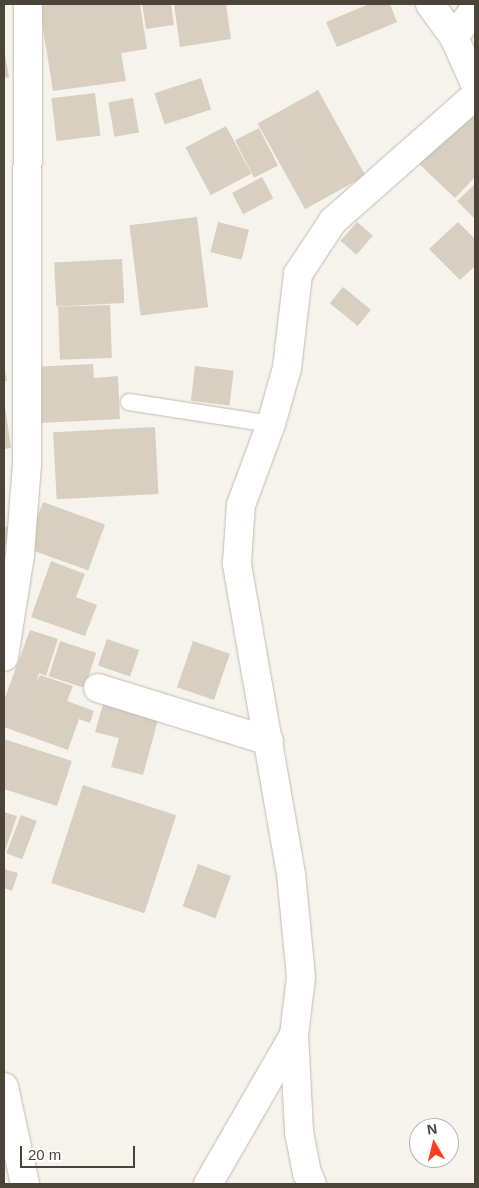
<!DOCTYPE html>
<style>
body{margin:0}
#map{position:relative;width:479px;height:1188px;overflow:hidden;background:#f6f3ec;font-family:Arial,sans-serif}
div>[style]{position:absolute}
.building>*{inset:0;background:#d8cfc1;transform-origin:0 0}
.roads{filter:drop-shadow(0 0 1px #c2bbae) drop-shadow(0 0 1px #c2bbae)}
.lane>*{height:16px;margin:-8px;padding:0 8px;transform-origin:8px;border-radius:8px;background:#fff}
.street>*{height:28px;margin:-14px;padding:0 14px;transform-origin:14px;border-radius:14px;background:#fff}
span{translate:-50% -50%;white-space:nowrap;text-align:center;line-height:1.15;-webkit-text-stroke:4.5px #fff;paint-order:stroke}
.frame{position:absolute;inset:0;border:5px solid #4b4439;pointer-events:none}
.north{position:absolute;left:409px;top:1118px;width:50px;height:50px;box-sizing:border-box;background:#fff;border:1px solid #b7b4b0;border-radius:50%;rotate:352deg;font-size:14px;font-weight:700;line-height:20px;text-align:center;color:#4b4439}
.north::after{content:'';display:block;margin:auto;width:18px;height:22px;background:#fc3f1d;clip-path:polygon(50% 0,100% 100%,50% 72%,0 100%)}
.scale{position:absolute;left:20px;top:1146px;width:115px;height:22px;box-sizing:border-box;border:2px solid #4b4439;border-top:0;padding-left:6px;font-size:15px;line-height:18px;white-space:nowrap;color:#4b4439;-webkit-text-stroke:4px #fff;paint-order:stroke}
</style>
<div id="map">
<div class="building">
<div style="clip-path:polygon(39px 4px,140px 4px,147px 49px,121px 53px,126px 81px,53px 91px)"></div>
<div style="clip-path:polygon(142px 4px,171px 4px,174px 25px,146px 29px)"></div>
<div style="clip-path:polygon(174px 4px,226px 4px,231px 39px,180px 47px)"></div>
<div style="clip-path:polygon(369px 4px,390px 4px,397px 22px,337px 47px,326px 22px)"></div>
<div style="clip-path:polygon(4px 48px,9px 77px,4px 78px)"></div>
<div style="left:201px;top:78px;width:33px;height:49px;rotate:72deg"></div>
<div style="left:318px;top:90px;width:98px;height:69px;rotate:61deg"></div>
<div style="left:95px;top:93px;width:43px;height:44px;rotate:83deg"></div>
<div style="left:133px;top:98px;width:35px;height:25px;rotate:80deg"></div>
<div style="clip-path:polygon(470px 112px,475px 117px,475px 177px,455px 198px,419px 164px)"></div>
<div style="left:226px;top:126px;width:54px;height:46px;rotate:62deg"></div>
<div style="left:259px;top:128px;width:42px;height:27px;rotate:63deg"></div>
<div style="left:262px;top:177px;width:24px;height:34px;rotate:62deg"></div>
<div style="clip-path:polygon(475px 184px,475px 219px,457px 201px)"></div>
<div style="left:197px;top:217px;width:91px;height:68px;rotate:83deg"></div>
<div style="left:218px;top:222px;width:32px;height:31px;rotate:14deg"></div>
<div style="left:357px;top:222px;width:21px;height:25px;rotate:41deg"></div>
<div style="clip-path:polygon(458px 222px,475px 239px,475px 266px,460px 280px,429px 249px)"></div>
<div style="left:122px;top:259px;width:44px;height:68px;rotate:87deg"></div>
<div style="left:343px;top:287px;width:36px;height:21px;rotate:39deg"></div>
<div style="left:110px;top:305px;width:53px;height:52px;rotate:88deg"></div>
<div style="clip-path:polygon(93px 364px,94px 378px,118px 376px,120px 419px,41px 423px,29px 367px)"></div>
<div style="clip-path:polygon(4px 366px,7px 381px,4px 381px)"></div>
<div style="left:195px;top:366px;width:39px;height:35px;rotate:7deg"></div>
<div style="clip-path:polygon(4px 399px,11px 448px,4px 449px)"></div>
<div style="left:155px;top:427px;width:67px;height:102px;rotate:87deg"></div>
<div style="left:43px;top:502px;width:66px;height:49px;rotate:20deg"></div>
<div style="clip-path:polygon(14px 526px,16px 544px,4px 545px,4px 527px)"></div>
<div style="clip-path:polygon(51px 561px,85px 574px,76px 597px,97px 605px,85px 636px,31px 617px)"></div>
<div style="clip-path:polygon(30px 630px,58px 639px,46px 676px,39px 673px,37px 681px,40px 675px,73px 686px,67px 701px,94px 711px,90px 723px,79px 719px,68px 750px,4px 727px,4px 700px)"></div>
<div style="left:107px;top:639px;width:34px;height:28px;rotate:19deg"></div>
<div style="left:60px;top:641px;width:38px;height:37px;rotate:18deg"></div>
<div style="left:193px;top:641px;width:39px;height:49px;rotate:19deg"></div>
<div style="clip-path:polygon(104px 701px,159px 716px,143px 775px,111px 767px,119px 738px,95px 732px)"></div>
<div style="clip-path:polygon(4px 739px,72px 761px,57px 806px,4px 789px)"></div>
<div style="left:83px;top:785px;width:98px;height:103px;rotate:18deg"></div>
<div style="clip-path:polygon(4px 812px,17px 816px,4px 854px)"></div>
<div style="left:21px;top:815px;width:17px;height:41px;rotate:21deg"></div>
<div style="left:198px;top:864px;width:35px;height:45px;rotate:20deg"></div>
<div style="clip-path:polygon(4px 869px,18px 873px,12px 891px,4px 888px)"></div>
</div>
<div class="roads">
<div class="lane">
<div style="left:129px;top:402px;width:144px;rotate:8.8deg"></div>
</div>
<div class="street">
<div style="left:430px;top:4px;width:41px;rotate:54deg"></div>
<div style="left:454px;top:37px;width:51px;rotate:65.9deg"></div>
<div style="left:454px;top:37px;width:36px;rotate:-54deg"></div>
<div style="left:4px;top:657px;width:103px;rotate:-81.1deg"></div>
<div style="left:20px;top:555px;width:90px;rotate:-85.6deg"></div>
<div style="left:27px;top:465px;width:461px;rotate:-89.9deg"></div>
<div style="left:98px;top:688px;width:179px;rotate:17.2deg"></div>
<div style="left:294px;top:1035px;width:97px;rotate:87deg"></div>
<div style="left:299px;top:1132px;width:42px;rotate:79deg"></div>
<div style="left:307px;top:1173px;width:12px;rotate:66deg"></div>
<div style="left:4px;top:1087px;width:99px;rotate:77.8deg"></div>
<div style="left:208px;top:1184px;width:172px;rotate:-60deg"></div>
<div style="left:294px;top:1035px;width:58px;rotate:-83.1deg"></div>
<div style="left:301px;top:977px;width:103px;rotate:-95.5deg"></div>
<div style="left:291px;top:874px;width:316px;rotate:-99.9deg"></div>
<div style="left:237px;top:563px;width:58px;rotate:-86.1deg"></div>
<div style="left:241px;top:505px;width:86px;rotate:-69.7deg"></div>
<div style="left:271px;top:424px;width:58px;rotate:-74.1deg"></div>
<div style="left:287px;top:368px;width:95px;rotate:-83.3deg"></div>
<div style="left:298px;top:274px;width:64px;rotate:-56.6deg"></div>
<div style="left:333px;top:221px;width:189px;rotate:-41.4deg"></div>
</div>
</div>
<div class="frame"></div>
<div class="north">N</div>
<div class="scale">20 m</div>
</div>
